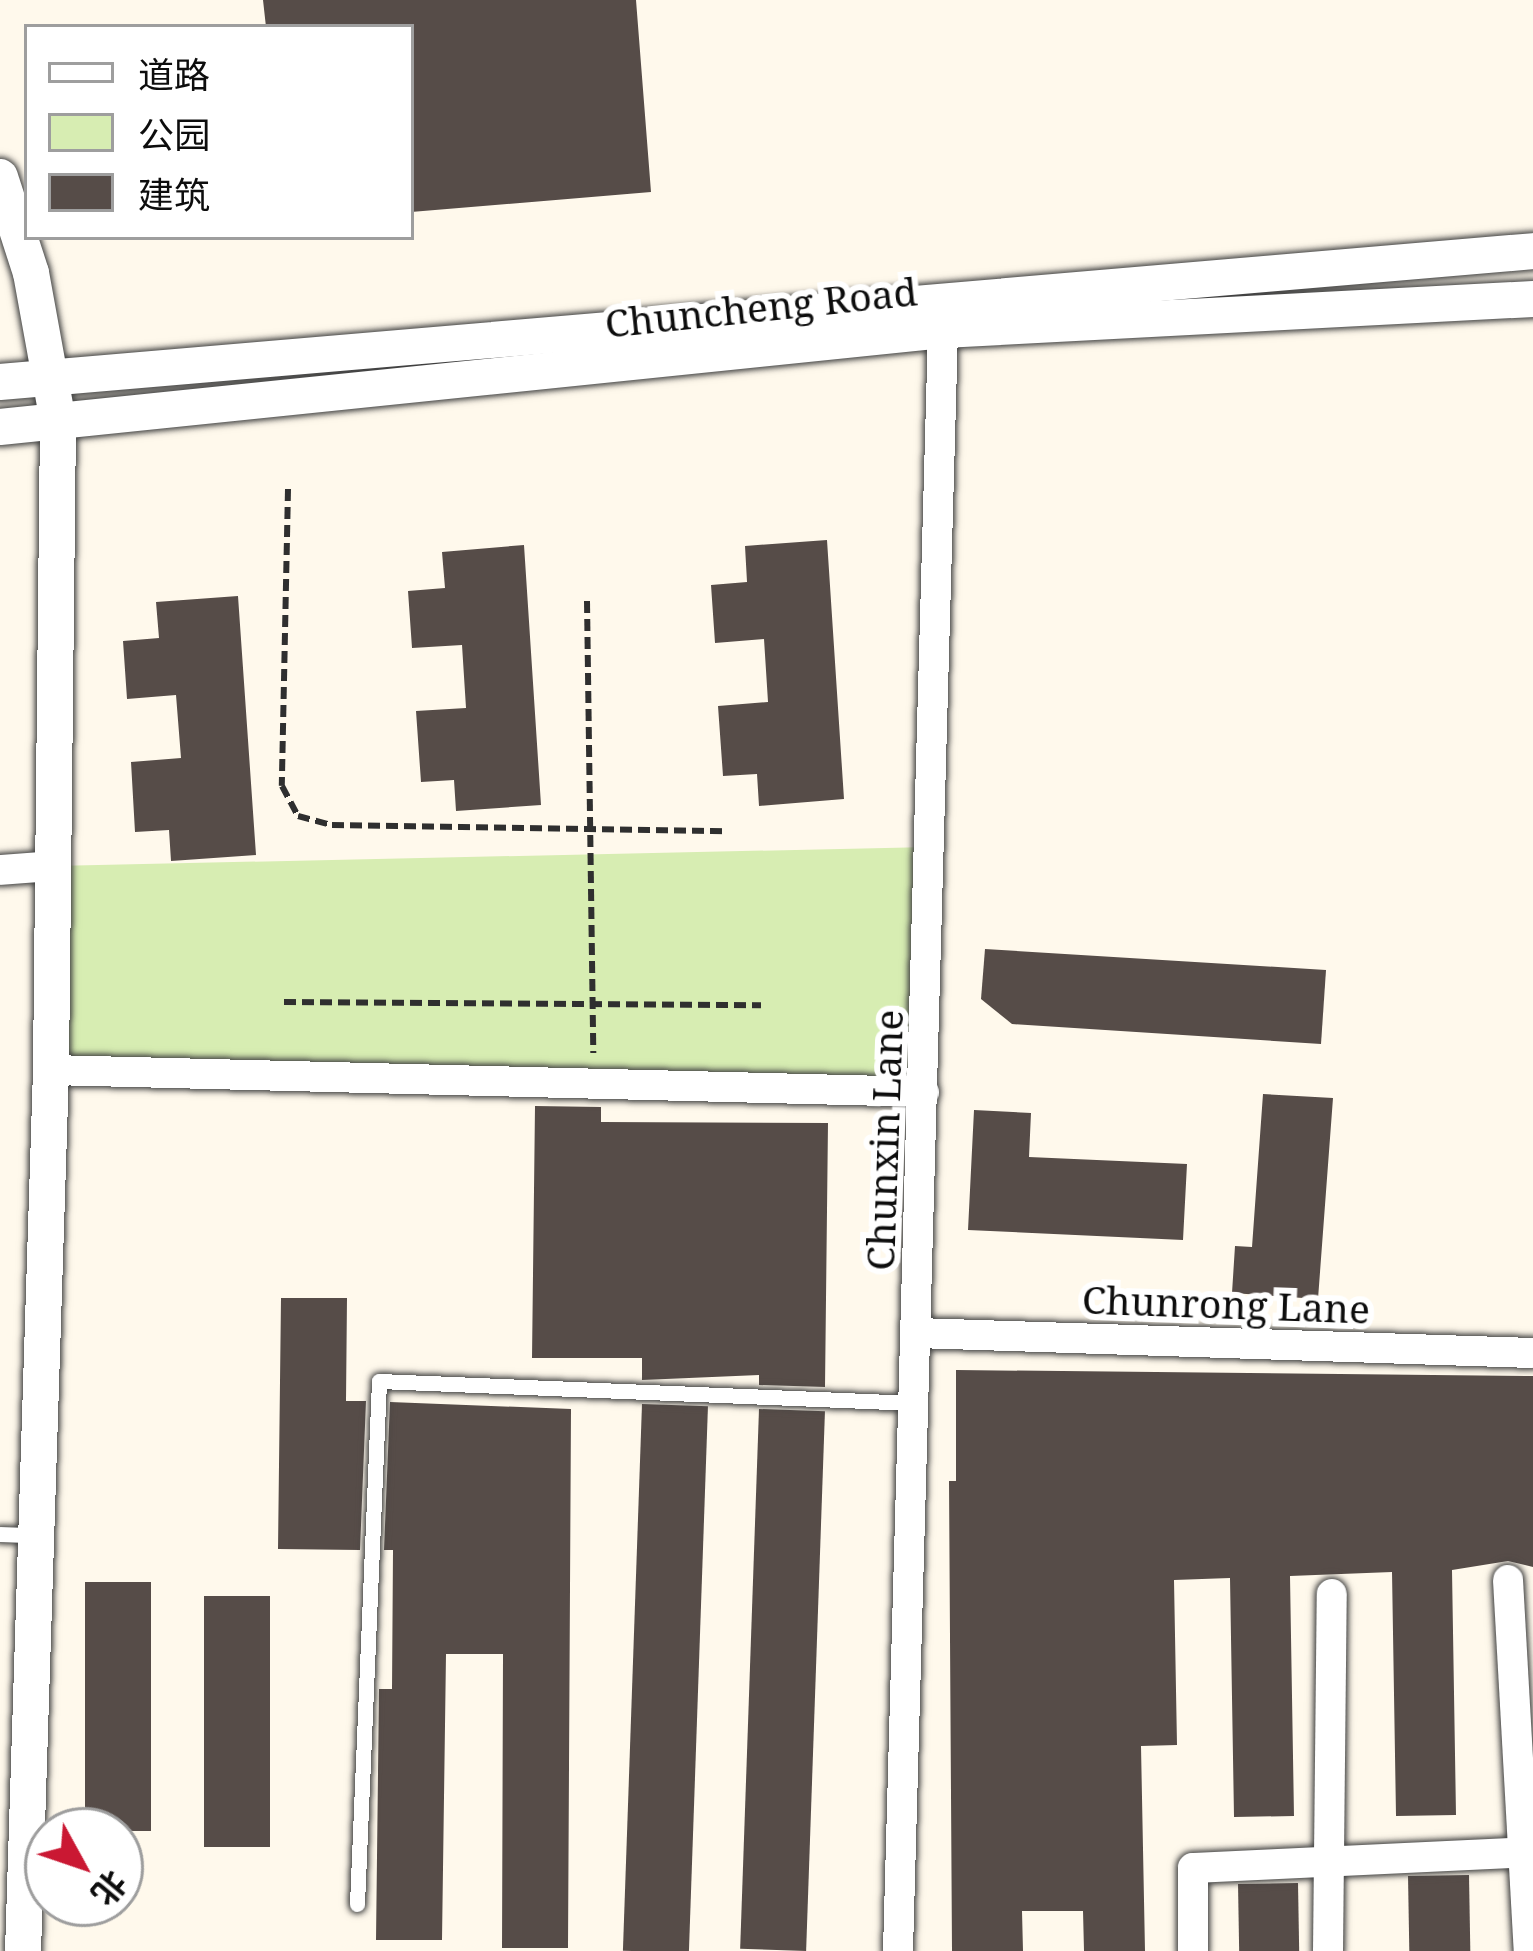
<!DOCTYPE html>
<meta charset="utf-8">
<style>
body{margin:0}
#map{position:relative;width:1533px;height:1951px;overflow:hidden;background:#fff9ec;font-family:"Noto Serif","Noto Sans SC",serif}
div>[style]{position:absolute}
.green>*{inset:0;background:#d7edb2}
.building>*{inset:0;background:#564c48;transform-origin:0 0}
.path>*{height:6px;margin-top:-3px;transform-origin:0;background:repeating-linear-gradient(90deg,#2f2f2f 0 12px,transparent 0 18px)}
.roads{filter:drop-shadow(0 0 3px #404040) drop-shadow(0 0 3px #404040)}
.service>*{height:15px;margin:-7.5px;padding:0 7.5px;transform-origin:7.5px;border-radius:7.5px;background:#fff}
.minor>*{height:30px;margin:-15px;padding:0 15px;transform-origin:15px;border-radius:15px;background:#fff}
.tertiary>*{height:36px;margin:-18px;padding:0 18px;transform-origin:18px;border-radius:18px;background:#fff}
span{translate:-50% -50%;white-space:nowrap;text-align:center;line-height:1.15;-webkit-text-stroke:12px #fff;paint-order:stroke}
.street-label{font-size:39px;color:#0d0d0d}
.legend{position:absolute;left:24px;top:24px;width:390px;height:216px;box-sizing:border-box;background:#fff;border:3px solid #9e9e9e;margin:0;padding:15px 21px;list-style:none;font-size:36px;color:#0d0d0d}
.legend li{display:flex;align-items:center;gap:24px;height:60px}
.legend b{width:60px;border:3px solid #9e9e9e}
.north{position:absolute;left:24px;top:1807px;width:120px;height:120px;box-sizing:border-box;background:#fff;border:3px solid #9e9e9e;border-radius:50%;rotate:130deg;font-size:33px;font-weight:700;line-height:48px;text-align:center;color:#0d0d0d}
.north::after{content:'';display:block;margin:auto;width:42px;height:54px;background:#ca1833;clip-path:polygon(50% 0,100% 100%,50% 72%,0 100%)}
</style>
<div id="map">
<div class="green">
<div style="clip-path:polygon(930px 847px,924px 1092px,51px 1070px,53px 866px)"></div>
</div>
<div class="building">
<div style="clip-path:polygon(263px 0,636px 0,651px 192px,411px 212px,411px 27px,266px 27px)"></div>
<div style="clip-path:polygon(827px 540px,844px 799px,759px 806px,757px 774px,723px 776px,718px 706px,768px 702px,764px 639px,715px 643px,711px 585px,747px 582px,745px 546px)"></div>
<div style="clip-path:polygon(524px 545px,541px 805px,456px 811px,454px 780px,421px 782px,416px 711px,466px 708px,462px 645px,412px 648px,408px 591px,445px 588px,442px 552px)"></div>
<div style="clip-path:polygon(238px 596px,256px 855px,171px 861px,169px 830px,135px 832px,131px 762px,181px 758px,176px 695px,127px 699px,123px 641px,159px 638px,156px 602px)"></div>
<div style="clip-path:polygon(985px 949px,1326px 970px,1321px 1044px,1012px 1024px,981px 999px)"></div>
<div style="clip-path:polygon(1263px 1094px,1333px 1098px,1318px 1299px,1232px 1293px,1235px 1246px,1252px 1247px)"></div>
<div style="clip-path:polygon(535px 1106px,601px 1107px,601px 1122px,828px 1123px,825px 1387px,759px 1385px,759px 1375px,642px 1380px,642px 1358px,532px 1358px)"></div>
<div style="clip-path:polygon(974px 1110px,1031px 1113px,1029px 1157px,1187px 1164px,1183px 1240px,968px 1230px)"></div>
<div style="clip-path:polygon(281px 1298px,347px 1298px,346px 1401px,366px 1401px,360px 1550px,278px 1549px)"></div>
<div style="clip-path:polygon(956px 1370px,1533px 1376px,1533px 1567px,1508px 1561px,1452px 1570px,1456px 1815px,1396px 1816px,1392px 1572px,1290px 1576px,1294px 1816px,1234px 1817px,1230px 1578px,1174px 1580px,1177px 1745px,1141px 1746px,1145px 1951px,1084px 1951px,1083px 1911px,1022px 1911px,1023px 1951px,952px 1951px,949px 1481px,956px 1481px)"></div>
<div style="clip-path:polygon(390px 1402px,571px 1409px,568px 1948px,502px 1948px,503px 1654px,446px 1654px,442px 1940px,376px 1940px,379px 1689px,392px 1689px,393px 1550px,384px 1550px)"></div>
<div style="left:642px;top:1404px;width:66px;height:547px;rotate:2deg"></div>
<div style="left:759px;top:1409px;width:66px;height:540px;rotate:2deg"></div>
<div style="left:85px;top:1582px;width:66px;height:249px"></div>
<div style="left:204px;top:1596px;width:66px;height:251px"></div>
<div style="left:1469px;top:1875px;width:76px;height:61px;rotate:89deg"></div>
<div style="left:1298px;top:1883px;width:68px;height:60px;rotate:89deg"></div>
</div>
<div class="path">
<div style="left:288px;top:489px;width:297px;rotate:91.2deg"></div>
<div style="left:282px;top:786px;width:34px;rotate:62deg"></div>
<div style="left:298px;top:816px;width:35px;rotate:15deg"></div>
<div style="left:332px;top:825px;width:395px;rotate:0.9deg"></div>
<div style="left:587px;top:601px;width:452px;rotate:89.2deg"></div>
<div style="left:284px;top:1002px;width:477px;rotate:0.4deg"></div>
</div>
<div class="roads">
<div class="service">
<div style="left:0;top:1534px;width:33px;rotate:2deg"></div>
<div style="left:357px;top:1904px;width:523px;rotate:-87.59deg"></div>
<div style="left:379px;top:1381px;width:536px;rotate:2.35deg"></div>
</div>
<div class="minor">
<div style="left:0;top:870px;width:53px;rotate:-4.3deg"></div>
<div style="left:51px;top:1070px;width:873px;rotate:1.44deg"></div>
<div style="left:917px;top:1333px;width:616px;rotate:1.86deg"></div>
<div style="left:1508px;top:1580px;width:372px;rotate:86.8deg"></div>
<div style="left:898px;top:1951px;width:1622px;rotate:-88.41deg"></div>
<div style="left:1193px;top:1951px;width:83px;rotate:-90deg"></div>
<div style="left:1193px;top:1868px;width:340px;rotate:-2.7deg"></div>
<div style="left:1328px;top:1951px;width:357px;rotate:-89.4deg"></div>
</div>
<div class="tertiary">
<div style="left:0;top:177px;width:101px;rotate:72.1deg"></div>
<div style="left:31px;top:273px;width:150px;rotate:79.7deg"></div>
<div style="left:58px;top:421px;width:649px;rotate:90.62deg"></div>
<div style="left:51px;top:1070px;width:881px;rotate:91.82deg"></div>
<div style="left:0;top:382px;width:1539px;rotate:-4.88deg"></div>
<div style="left:0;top:427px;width:948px;rotate:-5.87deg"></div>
<div style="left:943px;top:330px;width:591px;rotate:-3.01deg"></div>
</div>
</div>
<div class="street-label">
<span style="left:761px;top:307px;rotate:-6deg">Chuncheng Road</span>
<span style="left:884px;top:1140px;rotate:-88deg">Chunxin Lane</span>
<span style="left:1226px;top:1304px;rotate:2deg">Chunrong Lane</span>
</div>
<ul class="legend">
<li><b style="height:15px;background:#fff"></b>道路</li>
<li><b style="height:33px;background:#d7edb2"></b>公园</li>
<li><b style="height:33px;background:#564c48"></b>建筑</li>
</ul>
<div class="north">北</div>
</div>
